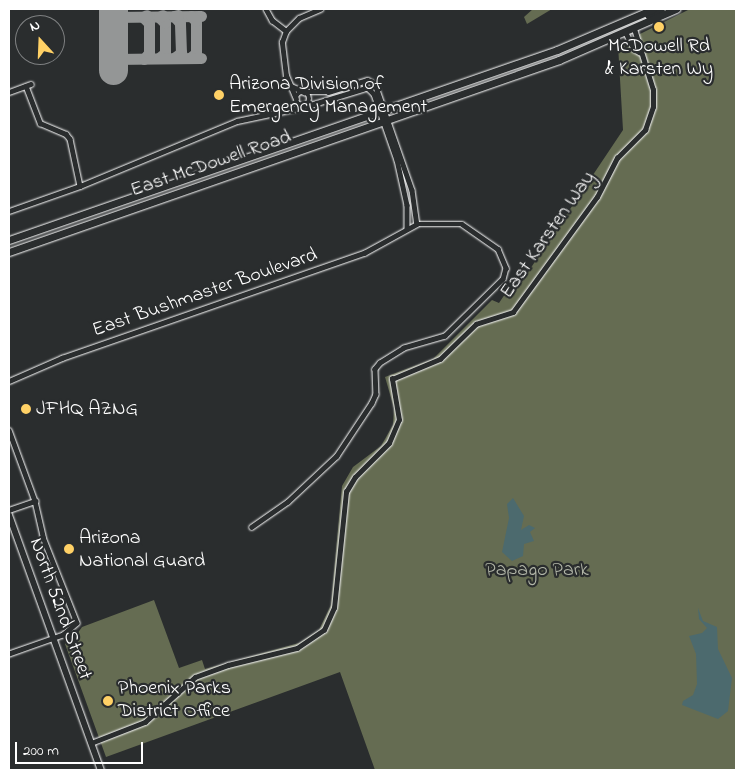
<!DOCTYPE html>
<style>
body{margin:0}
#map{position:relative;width:745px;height:779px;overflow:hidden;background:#2a2d2e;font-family:"Indie Flower",sans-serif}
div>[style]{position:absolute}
.green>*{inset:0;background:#656c52}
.water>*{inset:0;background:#4c6a6e}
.taxiway>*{height:11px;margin:-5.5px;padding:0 5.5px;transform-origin:5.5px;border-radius:5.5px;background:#949696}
.runway>*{height:29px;margin:-14.5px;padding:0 14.5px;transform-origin:14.5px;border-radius:14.5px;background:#949696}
.roads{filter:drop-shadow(0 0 1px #fff) drop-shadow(0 0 1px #fff)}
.street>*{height:4.5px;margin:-2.25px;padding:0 2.25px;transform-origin:2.25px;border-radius:2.25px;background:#2a2d2e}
.street>.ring{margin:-2.25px;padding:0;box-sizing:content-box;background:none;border:4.5px solid #2a2d2e;border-radius:50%}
.secondary>*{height:6px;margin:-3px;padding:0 3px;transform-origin:3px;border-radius:3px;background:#2a2d2e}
.primary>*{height:7px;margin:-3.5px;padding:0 3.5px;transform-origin:3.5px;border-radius:3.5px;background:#2a2d2e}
.dots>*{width:14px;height:14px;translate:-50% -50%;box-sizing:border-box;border:2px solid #2a2d2e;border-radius:50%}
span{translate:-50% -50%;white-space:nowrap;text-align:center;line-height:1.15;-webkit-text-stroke:4.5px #2a2d2e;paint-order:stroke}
.poi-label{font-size:20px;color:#fff}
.left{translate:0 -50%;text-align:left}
.street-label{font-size:20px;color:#fff}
.park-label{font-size:20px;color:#b2b6a8}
.frame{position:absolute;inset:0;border:10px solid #fff;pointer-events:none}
.north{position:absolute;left:15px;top:15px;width:50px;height:50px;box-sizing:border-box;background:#2a2d2e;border:1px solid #7f8182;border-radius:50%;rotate:340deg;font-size:14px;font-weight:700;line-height:20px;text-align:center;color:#fff}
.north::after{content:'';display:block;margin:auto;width:18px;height:22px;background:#ffd166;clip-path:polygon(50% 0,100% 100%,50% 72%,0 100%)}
.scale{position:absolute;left:15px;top:742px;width:128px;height:22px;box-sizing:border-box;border:2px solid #fff;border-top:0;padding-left:6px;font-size:15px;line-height:18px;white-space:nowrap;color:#fff;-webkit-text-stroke:4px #2a2d2e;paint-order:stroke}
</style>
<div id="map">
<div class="green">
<div style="clip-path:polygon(533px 9px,552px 9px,527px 24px,524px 17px)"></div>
<div style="clip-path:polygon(690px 9px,736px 9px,736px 770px,375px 770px,340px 672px,106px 757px,65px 644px,67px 640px,75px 637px,82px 627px,154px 600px,179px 668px,202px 660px,205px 669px,299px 643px,319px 630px,331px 605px,342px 486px,353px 467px,381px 446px,393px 425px,394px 408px,385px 377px,433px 359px,492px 300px,499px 303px,505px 294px,510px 299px,623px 130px,618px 45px)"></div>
</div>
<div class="water">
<div style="clip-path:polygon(513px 498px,524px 516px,521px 530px,529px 525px,535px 528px,530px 532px,534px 541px,524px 544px,523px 556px,512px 561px,502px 552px,509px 518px,507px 504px)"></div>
<div style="clip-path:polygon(698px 608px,703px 621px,717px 627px,718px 649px,732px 678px,728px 711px,718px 719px,682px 705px,683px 701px,693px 695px,697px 684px,696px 654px,689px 636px,702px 633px,707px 628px,699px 619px)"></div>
</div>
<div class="taxiway">
<div style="left:113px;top:17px;width:88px;rotate:-0.7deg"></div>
<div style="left:159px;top:58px;width:8px;rotate:-40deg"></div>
<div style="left:165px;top:53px;width:30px;rotate:-90deg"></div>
<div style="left:165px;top:23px;width:8px;rotate:-135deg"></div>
<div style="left:159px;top:17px;width:4px;rotate:-27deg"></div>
<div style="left:174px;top:58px;width:9px;rotate:-36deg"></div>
<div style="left:181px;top:53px;width:30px;rotate:-92deg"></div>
<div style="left:180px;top:23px;width:9px;rotate:-131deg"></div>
<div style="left:174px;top:16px;width:4px;rotate:-14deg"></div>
<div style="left:190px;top:58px;width:8px;rotate:-40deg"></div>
<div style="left:196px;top:53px;width:32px;rotate:-90deg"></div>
<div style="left:196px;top:21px;width:7px;rotate:-135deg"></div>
<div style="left:113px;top:59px;width:88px;rotate:-0.7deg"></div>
<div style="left:144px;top:59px;width:8px;rotate:-50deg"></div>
<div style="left:149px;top:53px;width:30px;rotate:-90deg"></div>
<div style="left:149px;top:23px;width:8px;rotate:-135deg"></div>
<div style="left:143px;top:17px;width:4px;rotate:-27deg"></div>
</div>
<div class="runway">
<div style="left:113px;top:9px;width:61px;rotate:90deg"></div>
</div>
<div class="roads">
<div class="street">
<div style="left:266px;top:9px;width:13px;rotate:61deg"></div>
<div style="left:272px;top:20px;width:18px;rotate:38deg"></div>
<div style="left:626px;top:33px;width:18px;rotate:63deg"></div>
<div style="left:634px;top:49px;width:6px;rotate:31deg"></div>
<div style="left:289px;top:85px;width:17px;rotate:25deg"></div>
<div style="left:26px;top:86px;width:40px;rotate:69deg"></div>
<div style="left:40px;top:123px;width:28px;rotate:23deg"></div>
<div style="left:66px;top:134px;width:6px;rotate:51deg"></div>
<div style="left:70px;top:139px;width:48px;rotate:78deg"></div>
<div class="ring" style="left:296px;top:92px;width:9.5px;height:9.5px"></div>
<div style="left:9px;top:92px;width:23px;rotate:-20deg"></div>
<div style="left:304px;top:92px;width:24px"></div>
<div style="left:328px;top:92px;width:41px;rotate:-17.1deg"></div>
<div style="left:367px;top:80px;width:9px;rotate:27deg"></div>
<div style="left:375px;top:84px;width:112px;rotate:70.8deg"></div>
<div style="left:412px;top:190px;width:34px;rotate:82deg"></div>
<div style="left:296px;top:99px;width:25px;rotate:-113deg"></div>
<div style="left:286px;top:76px;width:34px;rotate:-97deg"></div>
<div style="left:282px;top:42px;width:12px;rotate:-70deg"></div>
<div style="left:286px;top:31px;width:18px;rotate:-45deg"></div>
<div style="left:299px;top:18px;width:23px;rotate:-23deg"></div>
<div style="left:307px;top:106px;width:59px;rotate:-16.9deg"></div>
<div style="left:363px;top:89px;width:6px"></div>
<div style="left:369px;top:89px;width:7px;rotate:45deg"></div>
<div style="left:374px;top:94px;width:70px;rotate:70.8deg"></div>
<div style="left:397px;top:160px;width:46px;rotate:77.5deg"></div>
<div style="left:407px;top:205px;width:23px;rotate:90deg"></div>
<div style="left:9px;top:211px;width:75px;rotate:-19.4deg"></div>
<div style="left:80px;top:186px;width:170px;rotate:-22.5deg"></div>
<div style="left:237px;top:121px;width:67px;rotate:-12deg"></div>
<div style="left:9px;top:381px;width:58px;rotate:-23.5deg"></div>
<div style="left:62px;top:358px;width:320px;rotate:-19.2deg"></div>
<div style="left:364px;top:253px;width:60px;rotate:-28.7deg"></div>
<div style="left:417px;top:224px;width:45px"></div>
<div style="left:462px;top:224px;width:44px;rotate:34.8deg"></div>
<div style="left:498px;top:249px;width:21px;rotate:67deg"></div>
<div style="left:506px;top:268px;width:11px;rotate:105deg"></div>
<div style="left:503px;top:279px;width:81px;rotate:135.5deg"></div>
<div style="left:445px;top:336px;width:43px;rotate:163.7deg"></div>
<div style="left:404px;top:348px;width:28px;rotate:148deg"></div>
<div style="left:380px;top:363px;width:8px;rotate:130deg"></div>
<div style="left:375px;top:369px;width:25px;rotate:88deg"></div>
<div style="left:376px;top:394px;width:10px;rotate:114deg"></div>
<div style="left:372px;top:403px;width:64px;rotate:123.4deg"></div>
<div style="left:337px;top:456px;width:67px;rotate:136.8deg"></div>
<div style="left:288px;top:502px;width:44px;rotate:145.2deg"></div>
<div style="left:9px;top:430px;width:76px;rotate:69.9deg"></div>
<div style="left:35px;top:501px;width:37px;rotate:77deg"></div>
<div style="left:43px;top:537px;width:92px;rotate:68.4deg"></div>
<div style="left:77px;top:623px;width:18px;rotate:139deg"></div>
<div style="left:63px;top:635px;width:57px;rotate:160.6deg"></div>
<div style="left:9px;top:510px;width:28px;rotate:-19deg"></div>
<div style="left:91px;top:743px;width:58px;rotate:-21.3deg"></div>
<div style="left:145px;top:722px;width:67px;rotate:-42deg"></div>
<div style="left:195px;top:677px;width:35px;rotate:-20deg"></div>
<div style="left:228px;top:665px;width:71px;rotate:-13.8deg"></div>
<div style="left:297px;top:648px;width:32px;rotate:-34deg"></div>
<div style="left:324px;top:630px;width:24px;rotate:-66deg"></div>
<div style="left:334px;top:608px;width:117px;rotate:-84.1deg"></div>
<div style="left:346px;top:492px;width:17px;rotate:-59deg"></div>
<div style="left:355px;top:477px;width:48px;rotate:-45deg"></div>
<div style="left:389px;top:443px;width:25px;rotate:-67deg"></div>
<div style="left:399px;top:420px;width:42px;rotate:-99.7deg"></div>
<div style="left:392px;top:379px;width:52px;rotate:-22.6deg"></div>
<div style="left:440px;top:359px;width:50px;rotate:-44.2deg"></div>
<div style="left:476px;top:324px;width:39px;rotate:-18deg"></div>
<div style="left:513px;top:312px;width:142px;rotate:-53.9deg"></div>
<div style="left:597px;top:197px;width:44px;rotate:-62.9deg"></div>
<div style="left:617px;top:158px;width:40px;rotate:-45deg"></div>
<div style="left:645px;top:130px;width:24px;rotate:-71deg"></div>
<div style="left:653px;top:107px;width:17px;rotate:-90deg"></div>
<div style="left:653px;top:90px;width:64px;rotate:-107.3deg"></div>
</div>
<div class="secondary">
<div style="left:9px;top:515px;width:271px;rotate:70.2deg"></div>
</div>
<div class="primary">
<div style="left:648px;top:15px;width:14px;rotate:-25deg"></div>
<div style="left:9px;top:240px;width:580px;rotate:-19.12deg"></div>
<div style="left:557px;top:50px;width:104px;rotate:-23.1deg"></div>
<div style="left:9px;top:252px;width:583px;rotate:-19.24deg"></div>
<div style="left:559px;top:60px;width:128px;rotate:-23.6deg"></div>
</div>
</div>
<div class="dots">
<div style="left:659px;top:27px;background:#ffd166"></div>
<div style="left:219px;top:95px;background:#ffd166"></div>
<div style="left:26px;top:409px;background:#ffd166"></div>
<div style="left:69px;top:549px;background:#ffd166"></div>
<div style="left:108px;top:701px;background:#ffd166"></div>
</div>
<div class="poi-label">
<span style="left:659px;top:58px">McDowell Rd<br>&amp; Karsten Wy</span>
<span class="left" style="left:229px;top:96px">Arizona Division of<br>Emergency Management</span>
<span class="left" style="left:36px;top:409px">JFHQ AZNG</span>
<span class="left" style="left:79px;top:550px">Arizona<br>National Guard</span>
<span class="left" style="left:118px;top:700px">Phoenix Parks<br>District Office</span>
</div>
<div class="street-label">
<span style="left:211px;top:164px;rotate:-19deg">East McDowell Road</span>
<span style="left:548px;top:235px;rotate:-55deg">East Karsten Way</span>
<span style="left:205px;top:293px;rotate:-19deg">East Bushmaster Boulevard</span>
<span style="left:60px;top:609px;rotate:70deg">North 52nd Street</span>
</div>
<div class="park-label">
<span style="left:537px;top:570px">Papago Park</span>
</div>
<div class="frame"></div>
<div class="north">N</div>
<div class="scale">200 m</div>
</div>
